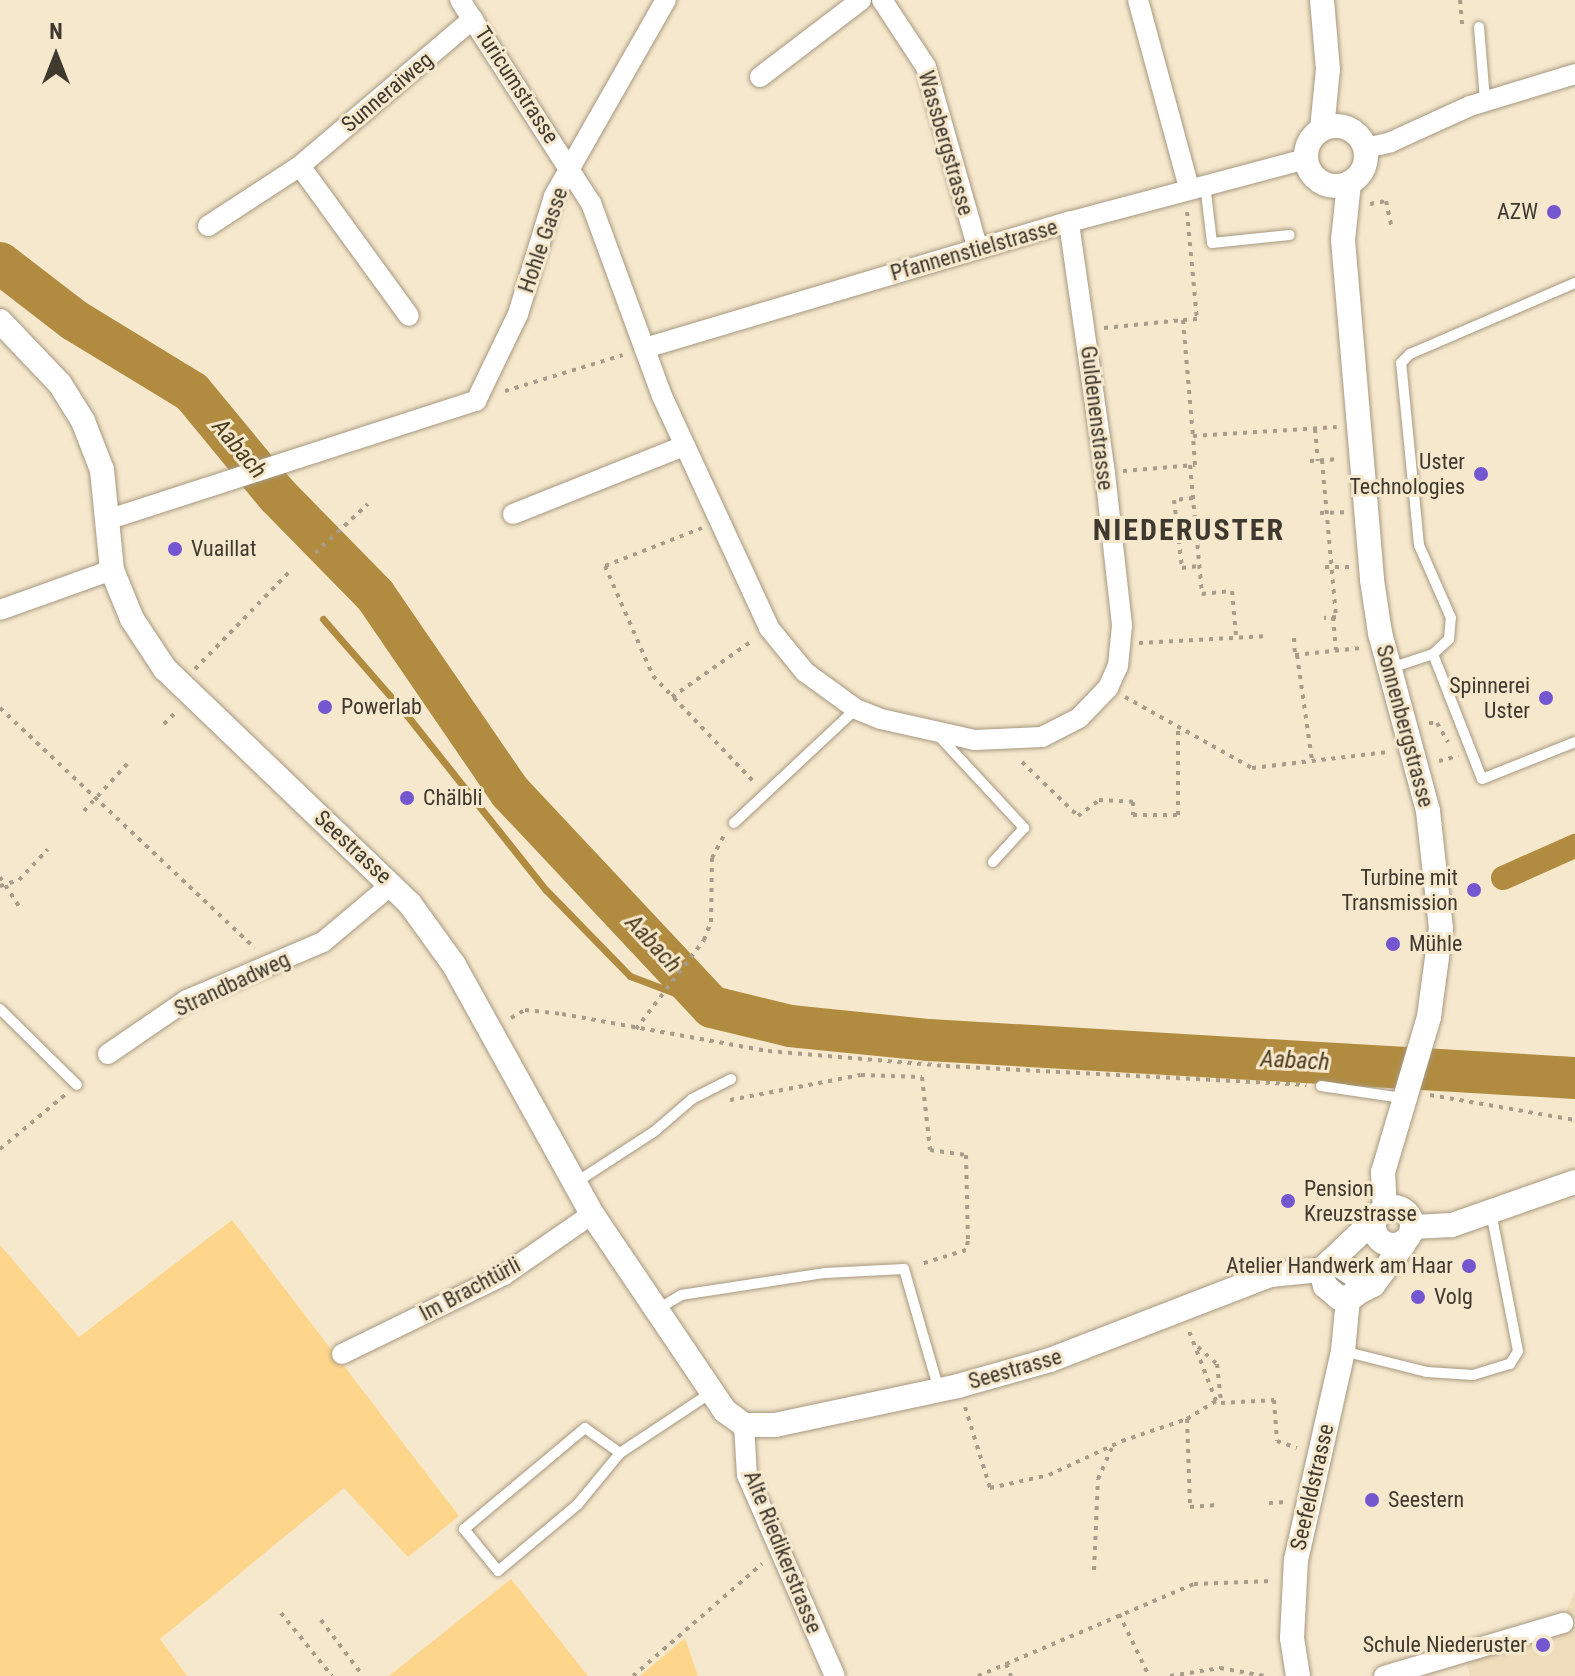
<!DOCTYPE html>
<meta charset="utf-8">
<style>
body{margin:0}
#map{position:relative;width:1575px;height:1676px;overflow:hidden;background:#f6e8cd;font-family:"Roboto Condensed",sans-serif}
div>[style]{position:absolute}
.built>*{inset:0;background:#eedcbb}
.green>*{inset:0;background:#fdd68b}
.stream>*{height:7px;margin:-3.5px;padding:0 3.5px;transform-origin:3.5px;border-radius:3.5px;background:#b18c40}
.canal>*{height:24px;margin:-12px;padding:0 12px;transform-origin:12px;border-radius:12px;background:#b18c40}
.river>*{height:42px;margin:-21px;padding:0 21px;transform-origin:21px;border-radius:21px;background:#b18c40}
.path>*{height:4px;margin-top:-2px;transform-origin:0;background:repeating-linear-gradient(90deg,#a89d8a 0 4px,transparent 0 10px)}
.roads{filter:drop-shadow(0 0 2px #a69880) drop-shadow(0 0 2px #a69880)}
.service>*{height:10px;margin:-5px;padding:0 5px;transform-origin:5px;border-radius:5px;background:#fff}
.minor>*{height:20px;margin:-10px;padding:0 10px;transform-origin:10px;border-radius:10px;background:#fff}
.tertiary>*{height:24px;margin:-12px;padding:0 12px;transform-origin:12px;border-radius:12px;background:#fff}
.tertiary>.ring{margin:-12px;padding:0;box-sizing:content-box;background:none;border:24px solid #fff;border-radius:50%}
.dots>*{width:22px;height:22px;translate:-50% -50%;box-sizing:border-box;border:4px solid #f6e8cd;border-radius:50%}
span{translate:-50% -50%;white-space:nowrap;text-align:center;line-height:1.15;-webkit-text-stroke:6px #f6e8cd;paint-order:stroke}
.street-label{font-size:22px;color:#3f392f}
.poi-label{font-size:22px;color:#3f392f}
.right{translate:-100% -50%;text-align:right}
.left{translate:0 -50%;text-align:left}
.water-label{font-size:24px;color:#4d3d1c;font-style:italic}
.district-label{font-size:30px;color:#3f392f;font-weight:700;letter-spacing:2px}
.north{position:absolute;left:16px;top:16px;width:80px;height:80px;-webkit-text-stroke:6px #f6e8cd;paint-order:stroke;rotate:0deg;font-size:22px;font-weight:700;line-height:32px;text-align:center;color:#3f392f}
.north::after{content:'';display:block;margin:auto;width:28px;height:36px;background:#3f392f;clip-path:polygon(50% 0,100% 100%,50% 72%,0 100%)}
</style>
<div id="map">
<div class="built">
<div style="clip-path:polygon(1575px 1592px,1575px 1676px,1470px 1676px,1465px 1658px,1556px 1632px)"></div>
</div>
<div class="green">
<div style="clip-path:polygon(232px 1220px,459px 1516px,408px 1557px,344px 1488px,160px 1639px,187px 1676px,0 1676px,0 1245px,79px 1337px)"></div>
<div style="clip-path:polygon(511px 1579px,588px 1676px,389px 1676px)"></div>
<div style="clip-path:polygon(685px 1638px,698px 1676px,640px 1676px)"></div>
</div>
<div class="stream">
<div style="left:235px;top:445px;width:32px;rotate:79deg"></div>
<div style="left:323px;top:619px;width:125px;rotate:48.9deg"></div>
<div style="left:405px;top:713px;width:226px;rotate:51.5deg"></div>
<div style="left:546px;top:890px;width:120px;rotate:45.7deg"></div>
<div style="left:630px;top:976px;width:88px;rotate:20.7deg"></div>
</div>
<div class="canal">
<div style="left:1503px;top:878px;width:79px;rotate:-24deg"></div>
</div>
<div class="river">
<div style="left:0;top:263px;width:93px;rotate:37.6deg"></div>
<div style="left:74px;top:320px;width:138px;rotate:31.4deg"></div>
<div style="left:192px;top:392px;width:134px;rotate:50.5deg"></div>
<div style="left:277px;top:495px;width:140px;rotate:45.6deg"></div>
<div style="left:375px;top:595px;width:239px;rotate:55.6deg"></div>
<div style="left:510px;top:792px;width:295px;rotate:46.8deg"></div>
<div style="left:712px;top:1007px;width:80px;rotate:13.7deg"></div>
<div style="left:790px;top:1026px;width:140px;rotate:5.8deg"></div>
<div style="left:929px;top:1040px;width:647px;rotate:3.37deg"></div>
</div>
<div class="path">
<div style="left:1460px;top:0;width:25px;rotate:85deg"></div>
<div style="left:1370px;top:204px;width:16px;rotate:-11deg"></div>
<div style="left:1386px;top:201px;width:25px;rotate:78deg"></div>
<div style="left:1187px;top:212px;width:107px;rotate:84.7deg"></div>
<div style="left:1197px;top:319px;width:14px;rotate:176deg"></div>
<div style="left:1183px;top:320px;width:116px;rotate:85.1deg"></div>
<div style="left:1193px;top:436px;width:144px;rotate:-3.6deg"></div>
<div style="left:1104px;top:328px;width:79px;rotate:-5.8deg"></div>
<div style="left:505px;top:391px;width:123px;rotate:-17deg"></div>
<div style="left:1315px;top:429px;width:32px;rotate:85deg"></div>
<div style="left:1322px;top:460px;width:158px;rotate:84.9deg"></div>
<div style="left:1336px;top:617px;width:12px;rotate:175deg"></div>
<div style="left:1310px;top:461px;width:30px;rotate:-4deg"></div>
<div style="left:1190px;top:465px;width:130px;rotate:84.7deg"></div>
<div style="left:1202px;top:594px;width:30px;rotate:-6deg"></div>
<div style="left:1232px;top:591px;width:44px;rotate:84.8deg"></div>
<div style="left:1123px;top:471px;width:72px;rotate:-4.8deg"></div>
<div style="left:1195px;top:465px;width:29px;rotate:-94deg"></div>
<div style="left:1193px;top:498px;width:19px;rotate:174deg"></div>
<div style="left:1174px;top:500px;width:68px;rotate:83.3deg"></div>
<div style="left:1182px;top:568px;width:17px;rotate:-7deg"></div>
<div style="left:1320px;top:513px;width:25px;rotate:-2deg"></div>
<div style="left:702px;top:528px;width:104px;rotate:158.6deg"></div>
<div style="left:605px;top:566px;width:120px;rotate:66.4deg"></div>
<div style="left:653px;top:676px;width:148px;rotate:46.4deg"></div>
<div style="left:315px;top:553px;width:72px;rotate:-42.8deg"></div>
<div style="left:1325px;top:567px;width:25px"></div>
<div style="left:1333px;top:617px;width:33px;rotate:85deg"></div>
<div style="left:1294px;top:638px;width:17px;rotate:87deg"></div>
<div style="left:1295px;top:655px;width:66px;rotate:-6.1deg"></div>
<div style="left:1139px;top:643px;width:130px;rotate:-3.1deg"></div>
<div style="left:1297px;top:655px;width:107px;rotate:81.9deg"></div>
<div style="left:195px;top:669px;width:134px;rotate:-45.9deg"></div>
<div style="left:672px;top:697px;width:99px;rotate:-35.1deg"></div>
<div style="left:1125px;top:697px;width:145px;rotate:29.2deg"></div>
<div style="left:1252px;top:768px;width:137px;rotate:-6.7deg"></div>
<div style="left:0;top:708px;width:350px;rotate:43.3deg"></div>
<div style="left:1429px;top:723px;width:8px"></div>
<div style="left:1437px;top:723px;width:22px;rotate:60deg"></div>
<div style="left:164px;top:724px;width:17px;rotate:-45deg"></div>
<div style="left:1439px;top:761px;width:20px;rotate:-15deg"></div>
<div style="left:1022px;top:762px;width:78px;rotate:44deg"></div>
<div style="left:1078px;top:816px;width:26px;rotate:-37deg"></div>
<div style="left:1099px;top:800px;width:34px;rotate:3deg"></div>
<div style="left:1133px;top:802px;width:13px;rotate:90deg"></div>
<div style="left:1133px;top:815px;width:45px"></div>
<div style="left:1178px;top:815px;width:90px;rotate:-90deg"></div>
<div style="left:84px;top:811px;width:64px;rotate:-47.5deg"></div>
<div style="left:0;top:877px;width:35px;rotate:57deg"></div>
<div style="left:0;top:886px;width:20px;rotate:-18deg"></div>
<div style="left:19px;top:880px;width:42px;rotate:-46.9deg"></div>
<div style="left:511px;top:1018px;width:16px;rotate:-30deg"></div>
<div style="left:525px;top:1010px;width:37px;rotate:6deg"></div>
<div style="left:562px;top:1014px;width:209px;rotate:10.2deg"></div>
<div style="left:768px;top:1051px;width:179px;rotate:4.8deg"></div>
<div style="left:946px;top:1066px;width:361px;rotate:3deg"></div>
<div style="left:636px;top:1029px;width:112px;rotate:-52.6deg"></div>
<div style="left:704px;top:940px;width:19px;rotate:-69deg"></div>
<div style="left:711px;top:922px;width:64px;rotate:-89.1deg"></div>
<div style="left:712px;top:858px;width:27px;rotate:-62deg"></div>
<div style="left:1430px;top:1095px;width:147px;rotate:9.8deg"></div>
<div style="left:730px;top:1100px;width:133px;rotate:-10.8deg"></div>
<div style="left:861px;top:1075px;width:61px;rotate:1.9deg"></div>
<div style="left:922px;top:1077px;width:73px;rotate:83.7deg"></div>
<div style="left:930px;top:1150px;width:36px;rotate:8deg"></div>
<div style="left:966px;top:1155px;width:86px;rotate:88.7deg"></div>
<div style="left:968px;top:1241px;width:9px;rotate:103deg"></div>
<div style="left:966px;top:1250px;width:50px;rotate:162.6deg"></div>
<div style="left:0;top:1149px;width:86px;rotate:-39.8deg"></div>
<div style="left:1198px;top:1347px;width:25px;rotate:42deg"></div>
<div style="left:1217px;top:1364px;width:39px;rotate:84deg"></div>
<div style="left:1221px;top:1403px;width:53px;rotate:-3.2deg"></div>
<div style="left:1274px;top:1400px;width:41px;rotate:85.8deg"></div>
<div style="left:1277px;top:1441px;width:21px;rotate:19deg"></div>
<div style="left:965px;top:1407px;width:85px;rotate:72.8deg"></div>
<div style="left:990px;top:1488px;width:60px;rotate:-12.4deg"></div>
<div style="left:1049px;top:1475px;width:81px;rotate:-25deg"></div>
<div style="left:1122px;top:1441px;width:69px;rotate:-18.7deg"></div>
<div style="left:1187px;top:1419px;width:34px;rotate:-32deg"></div>
<div style="left:1216px;top:1401px;width:75px;rotate:-111.1deg"></div>
<div style="left:1187px;top:1419px;width:88px;rotate:88deg"></div>
<div style="left:1190px;top:1507px;width:27px;rotate:-4deg"></div>
<div style="left:1269px;top:1503px;width:18px;rotate:-3deg"></div>
<div style="left:1094px;top:1570px;width:91px;rotate:-87.5deg"></div>
<div style="left:1098px;top:1479px;width:34px;rotate:-66deg"></div>
<div style="left:281px;top:1613px;width:81px;rotate:51deg"></div>
<div style="left:1119px;top:1614px;width:69px;rotate:64.2deg"></div>
<div style="left:321px;top:1620px;width:70px;rotate:53.1deg"></div>
<div style="left:1006px;top:1664px;width:13px;rotate:67deg"></div>
<div style="left:633px;top:1676px;width:171px;rotate:-41deg"></div>
<div style="left:978px;top:1676px;width:235px;rotate:-23.1deg"></div>
<div style="left:1194px;top:1584px;width:79px;rotate:-2.2deg"></div>
<div style="left:1170px;top:1676px;width:51px;rotate:-9.1deg"></div>
<div style="left:1220px;top:1668px;width:45px;rotate:10.3deg"></div>
</div>
<div class="roads">
<div class="service">
<div style="left:1479px;top:27px;width:73px;rotate:85.3deg"></div>
<div style="left:1205px;top:184px;width:59px;rotate:83.2deg"></div>
<div style="left:1212px;top:243px;width:78px;rotate:-5.9deg"></div>
<div style="left:1433px;top:654px;width:134px;rotate:68.6deg"></div>
<div style="left:1482px;top:779px;width:100px;rotate:-21.7deg"></div>
<div style="left:1391px;top:668px;width:44px;rotate:-18.4deg"></div>
<div style="left:1433px;top:654px;width:22px;rotate:-43deg"></div>
<div style="left:1449px;top:639px;width:21px;rotate:-85deg"></div>
<div style="left:1451px;top:618px;width:80px;rotate:-113.7deg"></div>
<div style="left:1419px;top:545px;width:183px;rotate:-95.6deg"></div>
<div style="left:1401px;top:363px;width:13px;rotate:-45deg"></div>
<div style="left:1410px;top:354px;width:180px;rotate:-23.3deg"></div>
<div style="left:938px;top:735px;width:127px;rotate:47.2deg"></div>
<div style="left:1024px;top:828px;width:46px;rotate:132.4deg"></div>
<div style="left:734px;top:823px;width:167px;rotate:-43.1deg"></div>
<div style="left:0;top:1009px;width:108px;rotate:44.6deg"></div>
<div style="left:1321px;top:1086px;width:82px;rotate:8.4deg"></div>
<div style="left:575px;top:1183px;width:95px;rotate:-33deg"></div>
<div style="left:655px;top:1131px;width:49px;rotate:-40.9deg"></div>
<div style="left:692px;top:1099px;width:44px;rotate:-27.1deg"></div>
<div style="left:658px;top:1309px;width:27px;rotate:-31deg"></div>
<div style="left:681px;top:1295px;width:146px;rotate:-8.7deg"></div>
<div style="left:825px;top:1273px;width:79px;rotate:-2.9deg"></div>
<div style="left:904px;top:1269px;width:126px;rotate:73.9deg"></div>
<div style="left:1343px;top:1351px;width:87px;rotate:14deg"></div>
<div style="left:1427px;top:1372px;width:46px;rotate:3.7deg"></div>
<div style="left:1473px;top:1375px;width:39px;rotate:-17deg"></div>
<div style="left:1510px;top:1364px;width:15px;rotate:-58deg"></div>
<div style="left:1518px;top:1351px;width:142px;rotate:-101deg"></div>
<div style="left:620px;top:1453px;width:43px;rotate:-144.5deg"></div>
<div style="left:585px;top:1428px;width:158px;rotate:140.1deg"></div>
<div style="left:464px;top:1529px;width:54px;rotate:51deg"></div>
<div style="left:498px;top:1571px;width:104px;rotate:-39.9deg"></div>
<div style="left:578px;top:1504px;width:66px;rotate:-50.5deg"></div>
<div style="left:620px;top:1453px;width:110px;rotate:-33.5deg"></div>
</div>
<div class="minor">
<div style="left:460px;top:0;width:242px;rotate:57.2deg"></div>
<div style="left:591px;top:203px;width:206px;rotate:69.8deg"></div>
<div style="left:662px;top:396px;width:255px;rotate:65.2deg"></div>
<div style="left:769px;top:628px;width:57px;rotate:50.7deg"></div>
<div style="left:805px;top:672px;width:63px;rotate:36deg"></div>
<div style="left:856px;top:709px;width:27px;rotate:22deg"></div>
<div style="left:881px;top:719px;width:96px;rotate:12.6deg"></div>
<div style="left:975px;top:740px;width:67px;rotate:-2.6deg"></div>
<div style="left:1042px;top:737px;width:42px;rotate:-27.2deg"></div>
<div style="left:1079px;top:718px;width:42px;rotate:-46deg"></div>
<div style="left:1108px;top:688px;width:24px;rotate:-66deg"></div>
<div style="left:1118px;top:666px;width:41px;rotate:-84.4deg"></div>
<div style="left:1122px;top:625px;width:153px;rotate:-96.4deg"></div>
<div style="left:1105px;top:473px;width:254px;rotate:-98.2deg"></div>
<div style="left:882px;top:0;width:80px;rotate:56.7deg"></div>
<div style="left:926px;top:67px;width:189px;rotate:74.1deg"></div>
<div style="left:1138px;top:0;width:195px;rotate:74.8deg"></div>
<div style="left:760px;top:77px;width:127px;rotate:-37.3deg"></div>
<div style="left:1366px;top:148px;width:26px;rotate:-13deg"></div>
<div style="left:1391px;top:142px;width:87px;rotate:-24.5deg"></div>
<div style="left:1470px;top:106px;width:110px;rotate:-16.9deg"></div>
<div style="left:300px;top:166px;width:185px;rotate:54deg"></div>
<div style="left:208px;top:226px;width:110px;rotate:-33.1deg"></div>
<div style="left:300px;top:166px;width:227px;rotate:-40.4deg"></div>
<div style="left:645px;top:348px;width:442px;rotate:-16.6deg"></div>
<div style="left:1069px;top:222px;width:245px;rotate:-14.9deg"></div>
<div style="left:513px;top:514px;width:184px;rotate:-21.7deg"></div>
<div style="left:110px;top:519px;width:385px;rotate:-17.9deg"></div>
<div style="left:476px;top:401px;width:97px;rotate:-64.2deg"></div>
<div style="left:518px;top:314px;width:123px;rotate:-73deg"></div>
<div style="left:554px;top:196px;width:226px;rotate:-60.3deg"></div>
<div style="left:0;top:610px;width:119px;rotate:-19.7deg"></div>
<div style="left:108px;top:1054px;width:96px;rotate:-34.4deg"></div>
<div style="left:187px;top:1000px;width:148px;rotate:-23.1deg"></div>
<div style="left:323px;top:942px;width:90px;rotate:-40deg"></div>
<div style="left:342px;top:1354px;width:180px;rotate:-26deg"></div>
<div style="left:504px;top:1275px;width:107px;rotate:-34.7deg"></div>
<div style="left:744px;top:1425px;width:50px;rotate:86.6deg"></div>
<div style="left:747px;top:1475px;width:219px;rotate:66.4deg"></div>
<div style="left:1384px;top:1676px;width:187px;rotate:-16.5deg"></div>
</div>
<div class="tertiary">
<div class="ring" style="left:1306px;top:126px;width:36px;height:36px"></div>
<div style="left:1322px;top:129px;width:60px;rotate:-84.3deg"></div>
<div style="left:1328px;top:69px;width:69px;rotate:-95deg"></div>
<div style="left:1349px;top:183px;width:57px;rotate:96deg"></div>
<div style="left:1343px;top:240px;width:341px;rotate:85.1deg"></div>
<div style="left:1372px;top:580px;width:54px;rotate:81.4deg"></div>
<div style="left:1380px;top:633px;width:184px;rotate:74.9deg"></div>
<div style="left:1428px;top:811px;width:118px;rotate:83.7deg"></div>
<div style="left:1441px;top:928px;width:90px;rotate:97.7deg"></div>
<div style="left:1429px;top:1017px;width:162px;rotate:106.5deg"></div>
<div style="left:1383px;top:1172px;width:34px;rotate:87deg"></div>
<div style="left:0;top:321px;width:87px;rotate:46.4deg"></div>
<div style="left:60px;top:384px;width:44px;rotate:58.1deg"></div>
<div style="left:83px;top:421px;width:53px;rotate:68.8deg"></div>
<div style="left:102px;top:470px;width:100px;rotate:84.3deg"></div>
<div style="left:112px;top:570px;width:53px;rotate:67.8deg"></div>
<div style="left:132px;top:619px;width:60px;rotate:56.6deg"></div>
<div style="left:165px;top:669px;width:339px;rotate:43.8deg"></div>
<div style="left:410px;top:904px;width:75px;rotate:54.2deg"></div>
<div style="left:454px;top:965px;width:285px;rotate:61deg"></div>
<div style="left:592px;top:1214px;width:238px;rotate:56deg"></div>
<div style="left:725px;top:1411px;width:24px;rotate:36deg"></div>
<div style="left:744px;top:1425px;width:31px"></div>
<div style="left:775px;top:1425px;width:187px;rotate:-12deg"></div>
<div style="left:958px;top:1386px;width:96px;rotate:-15.8deg"></div>
<div style="left:1050px;top:1360px;width:236px;rotate:-21.1deg"></div>
<div style="left:1270px;top:1275px;width:51px;rotate:-5.6deg"></div>
<div class="ring" style="left:1374px;top:1207px;width:14px;height:14px"></div>
<div style="left:1412px;top:1227px;width:40px;rotate:-2.9deg"></div>
<div style="left:1452px;top:1225px;width:130px;rotate:-19.3deg"></div>
<div style="left:1332px;top:1260px;width:29px;rotate:34deg"></div>
<div style="left:1356px;top:1276px;width:16px;rotate:79deg"></div>
<div style="left:1359px;top:1292px;width:6px;rotate:141deg"></div>
<div style="left:1354px;top:1296px;width:15px;rotate:172deg"></div>
<div style="left:1339px;top:1298px;width:18px;rotate:-139deg"></div>
<div style="left:1325px;top:1286px;width:16px;rotate:-104deg"></div>
<div style="left:1321px;top:1270px;width:15px;rotate:-42deg"></div>
<div style="left:1332px;top:1260px;width:58px;rotate:-43.6deg"></div>
<div style="left:1359px;top:1292px;width:16px;rotate:-27deg"></div>
<div style="left:1373px;top:1285px;width:51px;rotate:-52.9deg"></div>
<div style="left:1298px;top:1676px;width:38px;rotate:-99deg"></div>
<div style="left:1292px;top:1638px;width:78px;rotate:-87.1deg"></div>
<div style="left:1296px;top:1560px;width:214px;rotate:-77.3deg"></div>
<div style="left:1343px;top:1351px;width:52px;rotate:-84.5deg"></div>
</div>
</div>
<div class="dots">
<div style="left:1554px;top:212px;background:#7456d0"></div>
<div style="left:1481px;top:474px;background:#7456d0"></div>
<div style="left:175px;top:549px;background:#7456d0"></div>
<div style="left:1546px;top:698px;background:#7456d0"></div>
<div style="left:325px;top:707px;background:#7456d0"></div>
<div style="left:407px;top:798px;background:#7456d0"></div>
<div style="left:1474px;top:890px;background:#7456d0"></div>
<div style="left:1393px;top:944px;background:#7456d0"></div>
<div style="left:1288px;top:1201px;background:#7456d0"></div>
<div style="left:1469px;top:1266px;background:#7456d0"></div>
<div style="left:1418px;top:1297px;background:#7456d0"></div>
<div style="left:1372px;top:1500px;background:#7456d0"></div>
<div style="left:1543px;top:1645px;background:#7456d0"></div>
</div>
<div class="street-label">
<span style="left:517px;top:85px;rotate:57deg">Turicumstrasse</span>
<span style="left:387px;top:92px;rotate:-40deg">Sunneraiweg</span>
<span style="left:946px;top:143px;rotate:74deg">Wassbergstrasse</span>
<span style="left:543px;top:240px;rotate:-71deg">Hohle Gasse</span>
<span style="left:974px;top:250px;rotate:-16deg">Pfannenstielstrasse</span>
<span style="left:1097px;top:418px;rotate:83deg">Guldenenstrasse</span>
<span style="left:1405px;top:726px;rotate:75deg">Sonnenbergstrasse</span>
<span style="left:353px;top:847px;rotate:43deg">Seestrasse</span>
<span style="left:232px;top:984px;rotate:-25deg">Strandbadweg</span>
<span style="left:470px;top:1289px;rotate:-28deg">Im Brachtürli</span>
<span style="left:1015px;top:1369px;rotate:-16deg">Seestrasse</span>
<span style="left:1312px;top:1487px;rotate:-77deg">Seefeldstrasse</span>
<span style="left:783px;top:1552px;rotate:68deg">Alte Riedikerstrasse</span>
</div>
<div class="poi-label">
<span class="right" style="left:1538px;top:212px">AZW</span>
<span class="right" style="left:1465px;top:474px">Uster<br>Technologies</span>
<span class="left" style="left:191px;top:549px">Vuaillat</span>
<span class="right" style="left:1530px;top:698px">Spinnerei<br>Uster</span>
<span class="left" style="left:341px;top:707px">Powerlab</span>
<span class="left" style="left:423px;top:798px">Chälbli</span>
<span class="right" style="left:1458px;top:890px">Turbine mit<br>Transmission</span>
<span class="left" style="left:1409px;top:944px">Mühle</span>
<span class="left" style="left:1304px;top:1201px">Pension<br>Kreuzstrasse</span>
<span class="right" style="left:1453px;top:1266px">Atelier Handwerk am Haar</span>
<span class="left" style="left:1434px;top:1297px">Volg</span>
<span class="left" style="left:1388px;top:1500px">Seestern</span>
<span class="right" style="left:1527px;top:1645px">Schule Niederuster</span>
</div>
<div class="water-label">
<span style="left:239px;top:449px;rotate:50deg">Aabach</span>
<span style="left:653px;top:944px;rotate:47deg">Aabach</span>
<span style="left:1295px;top:1061px;rotate:3deg">Aabach</span>
</div>
<div class="district-label">
<span style="left:1189px;top:530px">NIEDERUSTER</span>
</div>
<div class="north">N</div>
</div>
